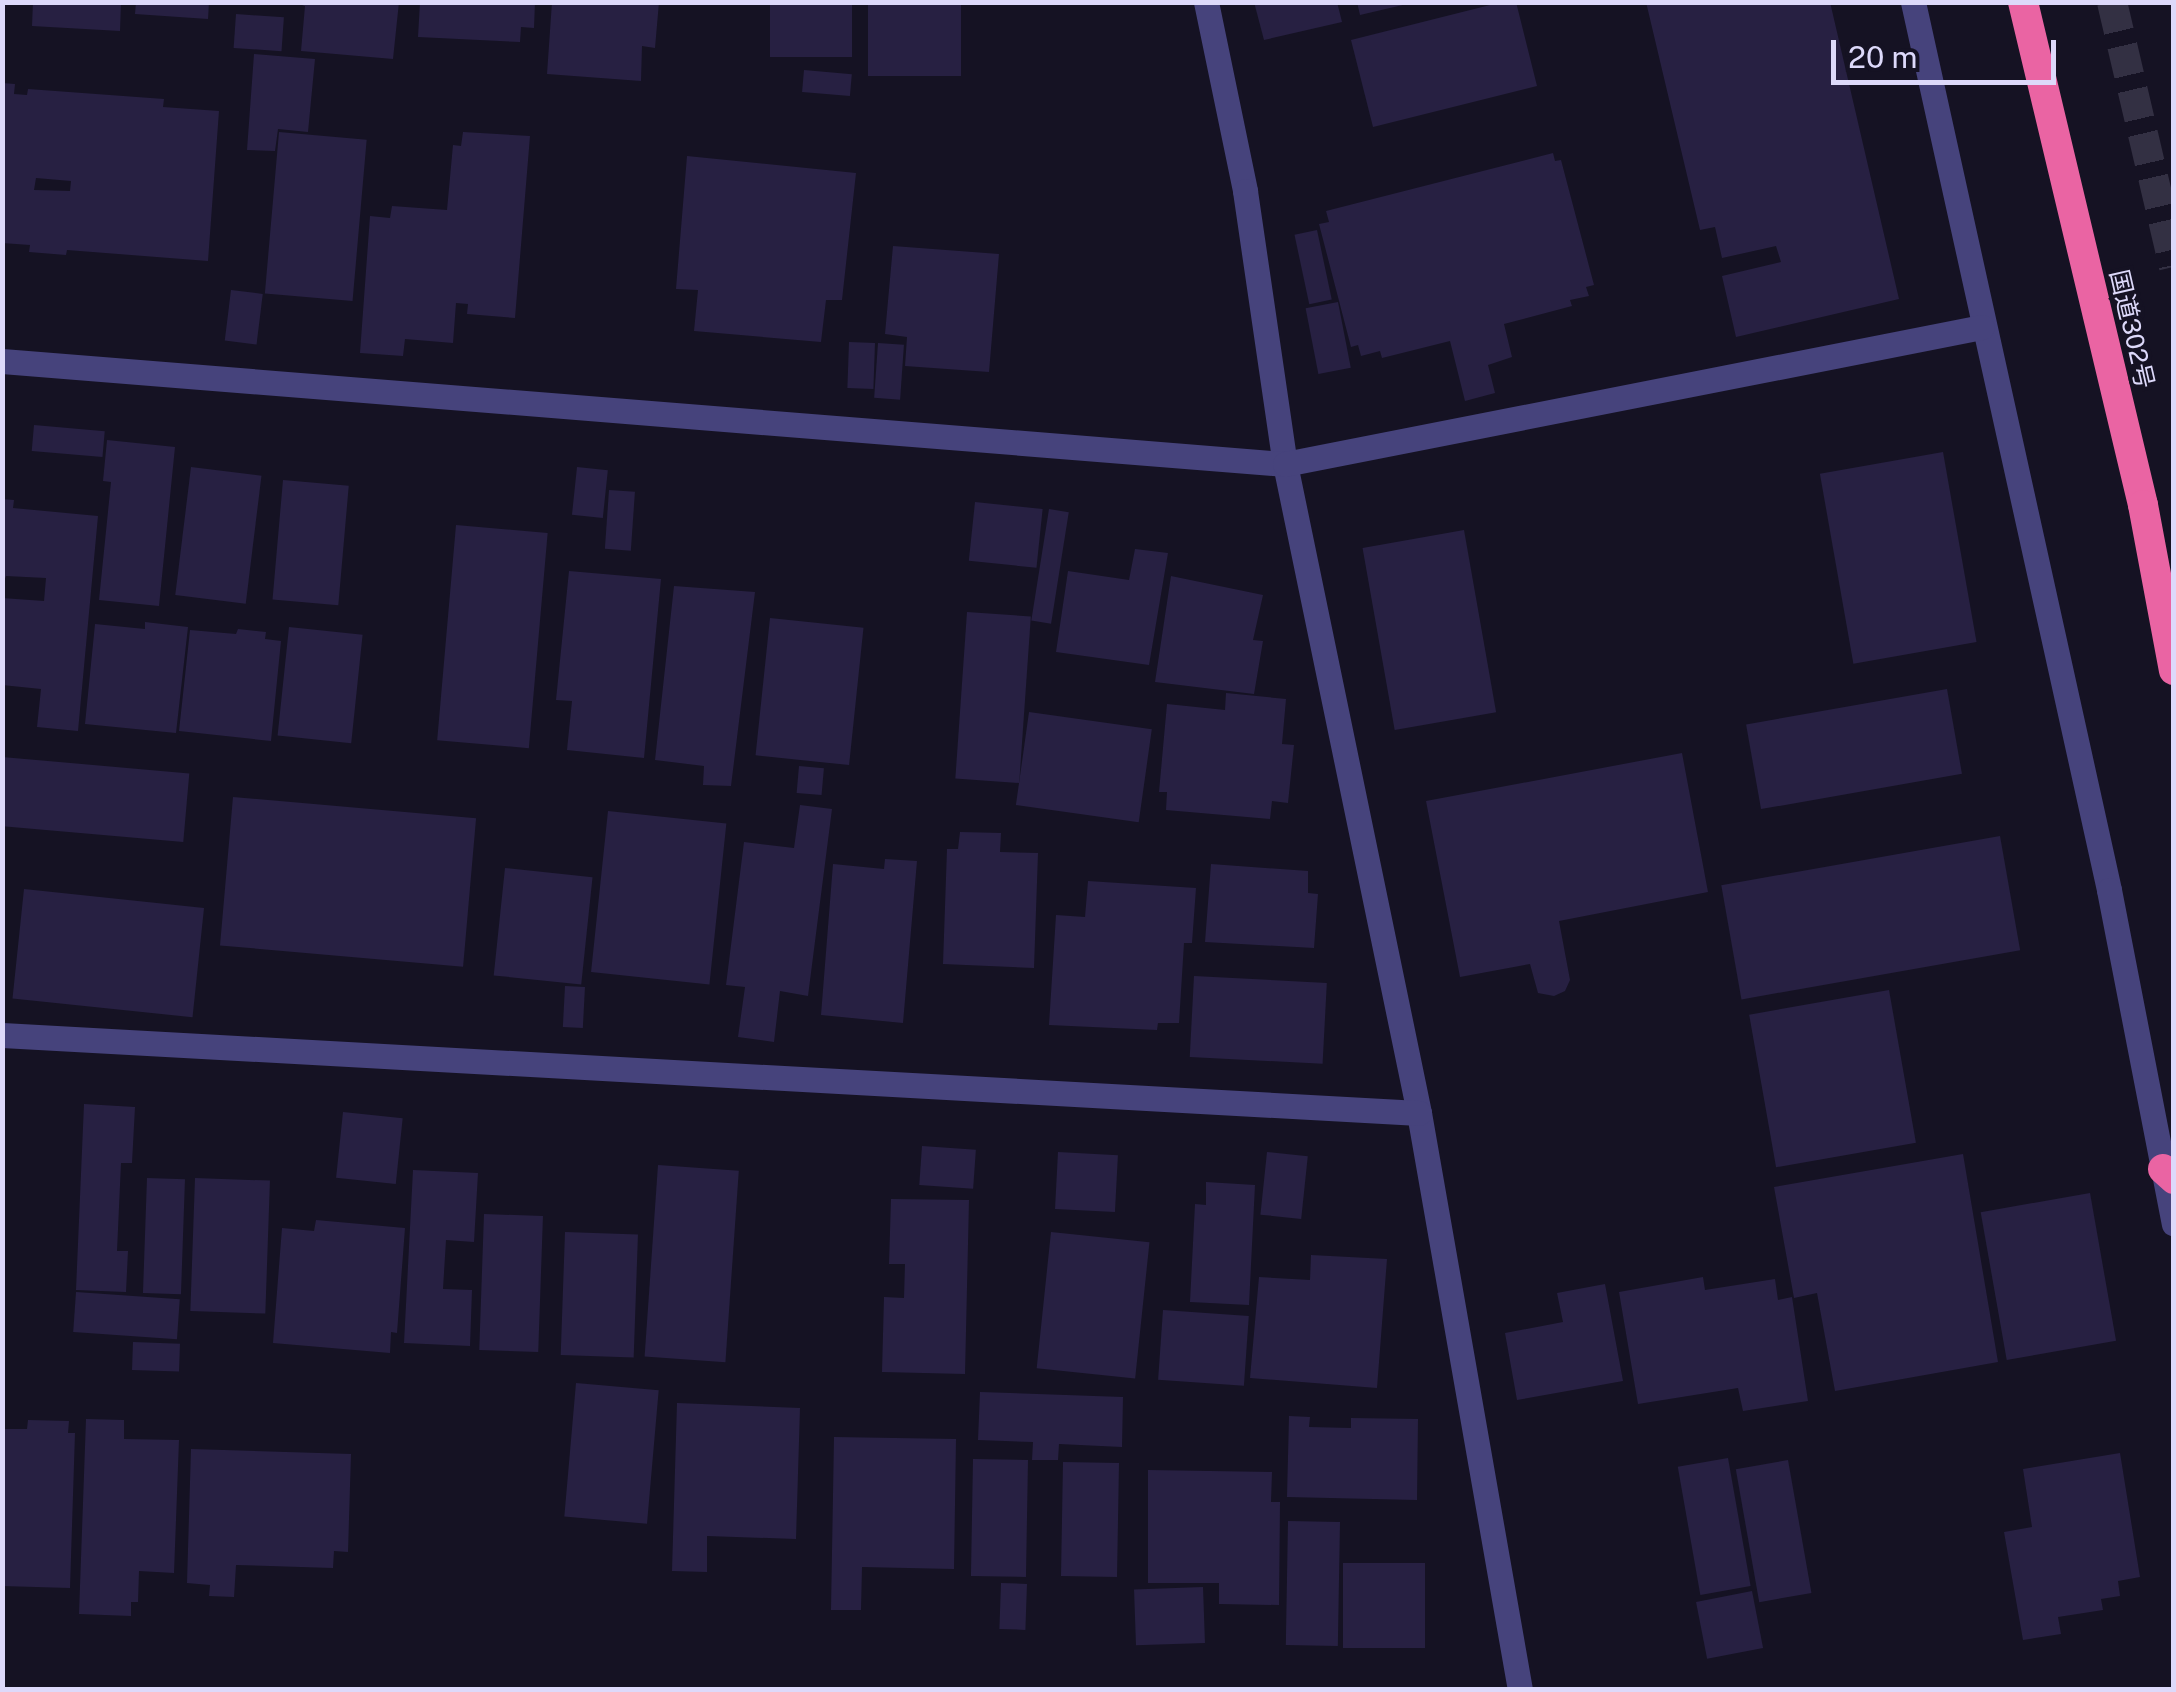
<!DOCTYPE html>
<meta charset="utf-8">
<style>
body{margin:0}
#map{position:relative;width:2176px;height:1692px;overflow:hidden;background:#151223;font-family:"Public Sans","Noto Sans JP",sans-serif}
div>[style]{position:absolute}
.building>*{inset:0;background:#272042;transform-origin:0 0}
.highway-tunnel>*{height:30px;margin-top:-15px;transform-origin:0;background:repeating-linear-gradient(90deg,#333043 0 30px,transparent 0 45px)}
.street>*{height:25px;margin:-12.5px;padding:0 12.5px;transform-origin:12.5px;border-radius:12.5px;background:#46437c}
.highway>*{height:30px;margin:-15px;padding:0 15px;transform-origin:15px;border-radius:15px;background:#ea64a3}
span{translate:-50% -50%;white-space:nowrap;text-align:center;line-height:1.15;-webkit-text-stroke:8px #151223;paint-order:stroke}
.street-label{font-size:25px;color:#ddd9fa}
.frame{position:absolute;inset:0;border:5px solid #ddd9fa;pointer-events:none}
.scale{position:absolute;left:1831px;top:40px;width:225px;height:45px;box-sizing:border-box;border:5px solid #ddd9fa;border-top:0;padding-left:12px;font-size:30px;line-height:35px;white-space:nowrap;color:#ddd9fa;-webkit-text-stroke:8px #151223;paint-order:stroke}
</style>
<div id="map">
<div class="building">
<div style="clip-path:polygon(33px 2px,121px 2px,120px 31px,32px 26px)"></div>
<div style="clip-path:polygon(136px 2px,209px 2px,208px 19px,135px 14px)"></div>
<div style="clip-path:polygon(293px 2px,399px 2px,393px 59px,301px 51px,305px 6px)"></div>
<div style="clip-path:polygon(420px 2px,535px 2px,534px 28px,521px 27px,520px 42px,418px 37px)"></div>
<div style="clip-path:polygon(552px 2px,659px 2px,655px 48px,642px 46px,641px 81px,547px 74px)"></div>
<div style="left:770px;top:2px;width:82px;height:55px"></div>
<div style="left:868px;top:2px;width:93px;height:74px"></div>
<div style="clip-path:polygon(1254px 2px,1337px 2px,1342px 22px,1264px 40px)"></div>
<div style="clip-path:polygon(1357px 2px,1407px 2px,1407px 4px,1360px 15px)"></div>
<div style="clip-path:polygon(1502px 2px,1516px 2px,1537px 86px,1373px 127px,1351px 40px)"></div>
<div style="clip-path:polygon(1646px 2px,1830px 2px,1899px 299px,1736px 337px,1722px 276px,1781px 262px,1776px 246px,1722px 258px,1715px 227px,1700px 230px)"></div>
<div style="left:236px;top:14px;width:48px;height:34px;rotate:4deg"></div>
<div style="clip-path:polygon(254px 54px,315px 59px,308px 132px,278px 129px,275px 151px,247px 150px)"></div>
<div style="left:804px;top:70px;width:48px;height:22px;rotate:5deg"></div>
<div style="clip-path:polygon(evenodd,2px 83px,15px 84px,14px 94px,27px 95px,28px 89px,164px 99px,163px 107px,219px 111px,208px 261px,67px 250px,66px 255px,29px 252px,30px 245px,2px 243px,2px 83px,36px 178px,71px 181px,70px 191px,34px 190px,36px 178px)"></div>
<div style="left:279px;top:132px;width:88px;height:162px;rotate:5deg"></div>
<div style="clip-path:polygon(463px 132px,530px 136px,515px 318px,467px 314px,468px 304px,456px 303px,453px 343px,405px 339px,403px 356px,360px 353px,370px 216px,390px 218px,392px 206px,447px 210px,453px 145px,461px 146px)"></div>
<div style="clip-path:polygon(1553px 153px,1555px 161px,1561px 160px,1594px 285px,1586px 287px,1589px 296px,1570px 300px,1572px 306px,1504px 324px,1512px 357px,1488px 365px,1495px 393px,1465px 401px,1450px 341px,1382px 358px,1380px 351px,1361px 356px,1358px 345px,1351px 347px,1319px 224px,1329px 222px,1326px 211px)"></div>
<div style="clip-path:polygon(687px 156px,856px 173px,842px 300px,826px 300px,821px 342px,694px 331px,698px 290px,676px 289px)"></div>
<div style="left:1317px;top:230px;width:71px;height:23px;rotate:78deg"></div>
<div style="clip-path:polygon(893px 246px,999px 254px,989px 372px,905px 366px,907px 337px,885px 334px)"></div>
<div style="left:231px;top:290px;width:32px;height:51px;rotate:7deg"></div>
<div style="left:1338px;top:302px;width:67px;height:33px;rotate:79deg"></div>
<div style="left:849px;top:342px;width:26px;height:46px;rotate:2deg"></div>
<div style="left:878px;top:343px;width:26px;height:55px;rotate:4deg"></div>
<div style="left:34px;top:425px;width:71px;height:26px;rotate:5deg"></div>
<div style="clip-path:polygon(107px 440px,175px 447px,159px 606px,99px 600px,111px 482px,103px 481px)"></div>
<div style="left:1943px;top:452px;width:193px;height:125px;rotate:80deg"></div>
<div style="left:191px;top:467px;width:71px;height:129px;rotate:7deg"></div>
<div style="left:577px;top:467px;width:31px;height:48px;rotate:6deg"></div>
<div style="left:283px;top:480px;width:66px;height:120px;rotate:5deg"></div>
<div style="left:609px;top:490px;width:26px;height:59px;rotate:4deg"></div>
<div style="clip-path:polygon(2px 499px,14px 500px,13px 508px,98px 516px,78px 731px,37px 727px,41px 689px,2px 685px,2px 598px,44px 601px,46px 578px,6px 576px,2px 587px)"></div>
<div style="left:975px;top:502px;width:68px;height:59px;rotate:6deg"></div>
<div style="left:1049px;top:509px;width:20px;height:113px;rotate:9deg"></div>
<div style="left:456px;top:525px;width:92px;height:216px;rotate:5deg"></div>
<div style="left:1464px;top:530px;width:185px;height:103px;rotate:80deg"></div>
<div style="clip-path:polygon(1135px 549px,1168px 553px,1149px 665px,1056px 652px,1068px 571px,1129px 580px)"></div>
<div style="clip-path:polygon(569px 571px,661px 579px,644px 758px,567px 750px,572px 701px,556px 700px)"></div>
<div style="clip-path:polygon(1171px 576px,1263px 595px,1253px 640px,1263px 641px,1254px 694px,1155px 682px)"></div>
<div style="clip-path:polygon(674px 586px,755px 592px,731px 786px,703px 785px,704px 766px,655px 760px)"></div>
<div style="left:967px;top:612px;width:64px;height:167px;rotate:4deg"></div>
<div style="left:770px;top:618px;width:94px;height:138px;rotate:6deg"></div>
<div style="clip-path:polygon(145px 622px,188px 627px,176px 733px,85px 724px,95px 624px,145px 629px)"></div>
<div style="left:289px;top:627px;width:74px;height:109px;rotate:6deg"></div>
<div style="clip-path:polygon(238px 629px,266px 632px,265px 639px,281px 641px,271px 741px,179px 731px,190px 630px,236px 634px)"></div>
<div style="left:1947px;top:689px;width:86px;height:204px;rotate:80deg"></div>
<div style="clip-path:polygon(1226px 693px,1286px 699px,1282px 744px,1294px 745px,1288px 803px,1272px 801px,1270px 819px,1166px 810px,1167px 792px,1159px 792px,1167px 704px,1225px 710px)"></div>
<div style="left:1029px;top:712px;width:124px;height:94px;rotate:8deg"></div>
<div style="clip-path:polygon(1682px 753px,1708px 892px,1559px 921px,1570px 980px,1565px 991px,1554px 996px,1538px 993px,1530px 964px,1460px 977px,1426px 801px)"></div>
<div style="left:2px;top:757px;width:188px;height:69px;rotate:5deg"></div>
<div style="left:799px;top:766px;width:25px;height:27px;rotate:5deg"></div>
<div style="left:233px;top:797px;width:244px;height:149px;rotate:5deg"></div>
<div style="clip-path:polygon(800px 805px,832px 809px,808px 996px,780px 991px,774px 1042px,738px 1037px,745px 987px,726px 985px,744px 842px,794px 848px)"></div>
<div style="left:608px;top:811px;width:119px;height:162px;rotate:6deg"></div>
<div style="clip-path:polygon(960px 832px,1001px 833px,1000px 852px,1038px 853px,1034px 968px,943px 964px,947px 849px,958px 849px)"></div>
<div style="left:2000px;top:836px;width:116px;height:283px;rotate:80deg"></div>
<div style="clip-path:polygon(885px 859px,917px 861px,903px 1023px,821px 1015px,833px 864px,884px 869px)"></div>
<div style="clip-path:polygon(1211px 864px,1308px 871px,1308px 893px,1318px 894px,1314px 948px,1205px 942px)"></div>
<div style="left:505px;top:868px;width:88px;height:108px;rotate:6deg"></div>
<div style="clip-path:polygon(1088px 881px,1196px 888px,1192px 943px,1184px 943px,1179px 1023px,1158px 1023px,1157px 1030px,1049px 1025px,1056px 915px,1085px 917px)"></div>
<div style="left:24px;top:889px;width:181px;height:110px;rotate:6deg"></div>
<div style="left:1194px;top:976px;width:133px;height:81px;rotate:3deg"></div>
<div style="left:565px;top:986px;width:20px;height:41px;rotate:3deg"></div>
<div style="left:1889px;top:990px;width:155px;height:142px;rotate:80deg"></div>
<div style="clip-path:polygon(84px 1104px,135px 1107px,132px 1163px,121px 1163px,117px 1251px,128px 1251px,126px 1292px,76px 1290px)"></div>
<div style="left:343px;top:1112px;width:60px;height:66px;rotate:6deg"></div>
<div style="left:922px;top:1146px;width:54px;height:39px;rotate:4deg"></div>
<div style="left:1058px;top:1152px;width:60px;height:57px;rotate:3deg"></div>
<div style="left:1267px;top:1152px;width:41px;height:63px;rotate:6deg"></div>
<div style="clip-path:polygon(1963px 1154px,1998px 1362px,1835px 1391px,1817px 1293px,1794px 1298px,1774px 1187px)"></div>
<div style="left:658px;top:1165px;width:81px;height:192px;rotate:4deg"></div>
<div style="clip-path:polygon(413px 1170px,478px 1173px,474px 1242px,446px 1240px,443px 1289px,472px 1290px,470px 1346px,404px 1343px)"></div>
<div style="left:147px;top:1178px;width:38px;height:115px;rotate:2deg"></div>
<div style="left:195px;top:1178px;width:75px;height:133px;rotate:2deg"></div>
<div style="clip-path:polygon(1206px 1182px,1255px 1185px,1249px 1305px,1190px 1302px,1195px 1204px,1206px 1205px)"></div>
<div style="left:2090px;top:1193px;width:150px;height:111px;rotate:80deg"></div>
<div style="clip-path:polygon(891px 1199px,969px 1200px,965px 1374px,882px 1372px,884px 1297px,904px 1298px,905px 1264px,889px 1264px)"></div>
<div style="left:484px;top:1214px;width:59px;height:136px;rotate:2deg"></div>
<div style="clip-path:polygon(316px 1220px,405px 1228px,397px 1333px,391px 1332px,390px 1353px,273px 1343px,282px 1228px,314px 1231px)"></div>
<div style="left:565px;top:1232px;width:73px;height:123px;rotate:2deg"></div>
<div style="left:1051px;top:1232px;width:99px;height:137px;rotate:6deg"></div>
<div style="clip-path:polygon(1311px 1255px,1387px 1259px,1377px 1388px,1250px 1378px,1259px 1277px,1310px 1280px)"></div>
<div style="clip-path:polygon(1703px 1277px,1705px 1290px,1775px 1279px,1778px 1300px,1792px 1297px,1808px 1401px,1743px 1411px,1738px 1388px,1638px 1404px,1619px 1292px)"></div>
<div style="clip-path:polygon(1605px 1284px,1623px 1381px,1517px 1400px,1505px 1333px,1563px 1322px,1557px 1293px)"></div>
<div style="left:76px;top:1292px;width:104px;height:40px;rotate:4deg"></div>
<div style="left:1163px;top:1310px;width:86px;height:70px;rotate:4deg"></div>
<div style="left:133px;top:1342px;width:47px;height:28px;rotate:2deg"></div>
<div style="left:576px;top:1383px;width:83px;height:134px;rotate:5deg"></div>
<div style="clip-path:polygon(980px 1392px,1123px 1397px,1122px 1447px,1059px 1444px,1058px 1460px,1032px 1460px,1033px 1442px,978px 1440px)"></div>
<div style="clip-path:polygon(677px 1403px,800px 1408px,796px 1539px,707px 1536px,707px 1572px,672px 1571px)"></div>
<div style="clip-path:polygon(1289px 1416px,1310px 1417px,1309px 1427px,1351px 1428px,1351px 1418px,1418px 1419px,1417px 1500px,1287px 1497px)"></div>
<div style="clip-path:polygon(86px 1419px,124px 1420px,124px 1439px,179px 1440px,174px 1573px,139px 1571px,138px 1602px,131px 1602px,131px 1616px,79px 1614px)"></div>
<div style="clip-path:polygon(28px 1420px,69px 1421px,68px 1433px,75px 1433px,70px 1588px,2px 1586px,2px 1429px,27px 1429px)"></div>
<div style="clip-path:polygon(834px 1437px,956px 1439px,954px 1569px,862px 1567px,861px 1610px,831px 1610px)"></div>
<div style="clip-path:polygon(191px 1449px,351px 1454px,348px 1552px,334px 1551px,333px 1568px,236px 1565px,234px 1597px,209px 1596px,210px 1585px,187px 1583px)"></div>
<div style="clip-path:polygon(2120px 1453px,2140px 1577px,2118px 1581px,2120px 1596px,2101px 1599px,2103px 1610px,2058px 1617px,2061px 1634px,2023px 1640px,2004px 1532px,2032px 1527px,2023px 1469px)"></div>
<div style="left:1728px;top:1458px;width:130px;height:51px;rotate:80deg"></div>
<div style="left:973px;top:1459px;width:55px;height:117px;rotate:1deg"></div>
<div style="left:1788px;top:1460px;width:135px;height:53px;rotate:80deg"></div>
<div style="left:1063px;top:1462px;width:56px;height:114px;rotate:1deg"></div>
<div style="clip-path:polygon(1148px 1470px,1272px 1472px,1271px 1502px,1280px 1502px,1279px 1605px,1219px 1604px,1219px 1583px,1148px 1583px)"></div>
<div style="left:1288px;top:1521px;width:52px;height:124px;rotate:1deg"></div>
<div style="left:1343px;top:1563px;width:82px;height:85px"></div>
<div style="left:1001px;top:1583px;width:26px;height:46px;rotate:2deg"></div>
<div style="left:1203px;top:1587px;width:56px;height:69px;rotate:88deg"></div>
<div style="left:1752px;top:1591px;width:58px;height:57px;rotate:79deg"></div>
</div>
<div class="highway-tunnel">
<div style="left:2112px;top:2px;width:272px;rotate:76.8deg"></div>
</div>
<div class="street">
<div style="left:1206px;top:2px;width:193px;rotate:78.3deg"></div>
<div style="left:1245px;top:191px;width:276px;rotate:81.7deg"></div>
<div style="left:1285px;top:464px;width:663px;rotate:78.33deg"></div>
<div style="left:1419px;top:1113px;width:586px;rotate:80.07deg"></div>
<div style="left:1913px;top:2px;width:909px;rotate:77.55deg"></div>
<div style="left:2109px;top:890px;width:340px;rotate:79deg"></div>
<div style="left:2px;top:361px;width:1287px;rotate:4.59deg"></div>
<div style="left:1285px;top:464px;width:710px;rotate:-11.12deg"></div>
<div style="left:2px;top:1035px;width:1419px;rotate:3.15deg"></div>
</div>
<div class="highway">
<div style="left:2023px;top:2px;width:517px;rotate:76.58deg"></div>
<div style="left:2143px;top:505px;width:168px;rotate:79.4deg"></div>
<div style="left:2163px;top:1169px;width:15px;rotate:42deg"></div>
</div>
<div class="street-label">
<span style="left:2132px;top:329px;rotate:77deg">国道302号</span>
</div>
<div class="frame"></div>
<div class="scale">20 m</div>
</div>
